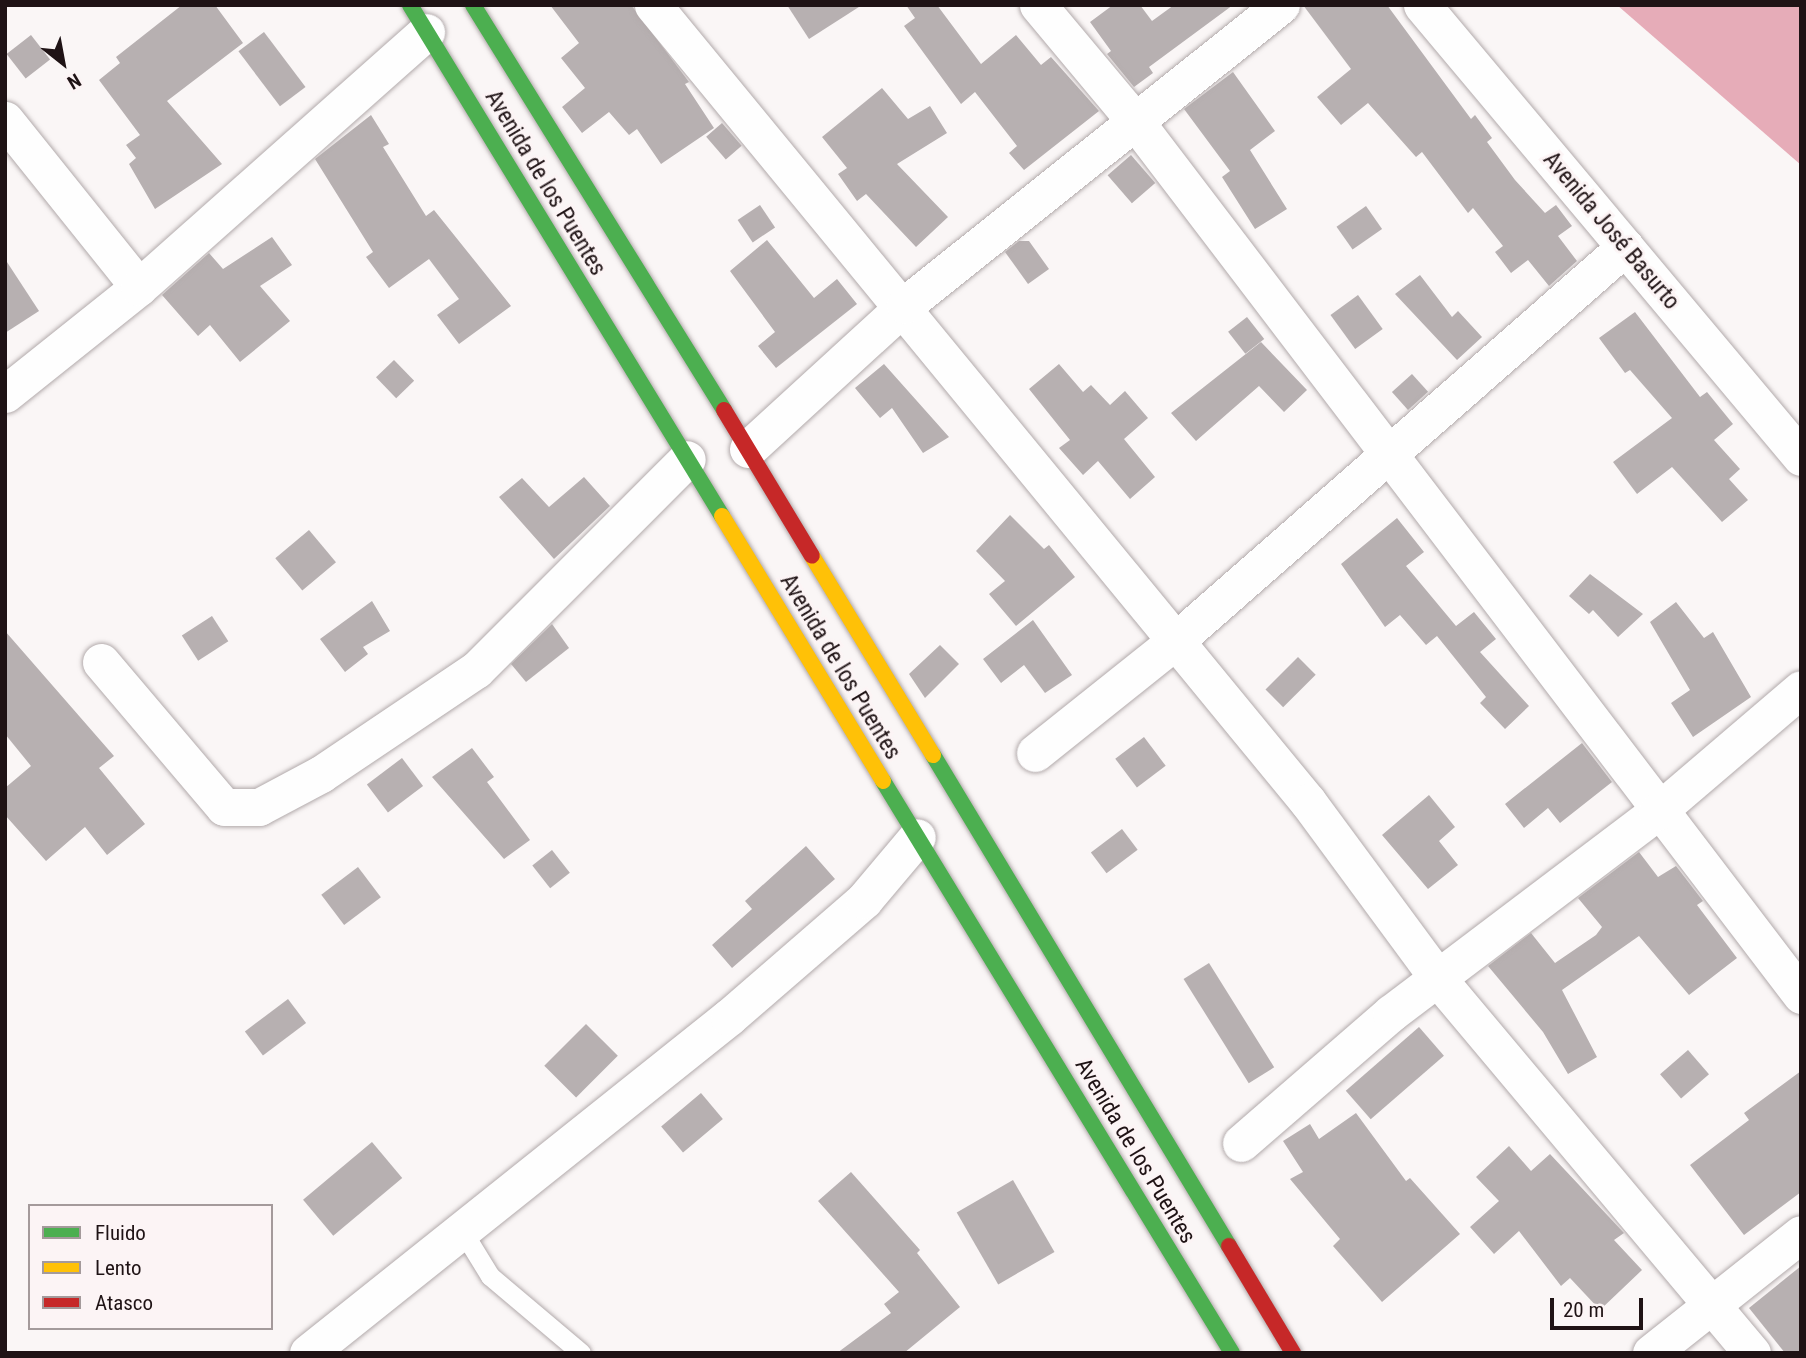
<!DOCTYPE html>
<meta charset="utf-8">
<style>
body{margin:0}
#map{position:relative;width:1806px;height:1358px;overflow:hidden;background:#faf6f6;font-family:"Roboto Condensed",sans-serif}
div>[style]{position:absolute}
.water>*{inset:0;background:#e6acb8}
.building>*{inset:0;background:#b7b0b1;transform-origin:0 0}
.roads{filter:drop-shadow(0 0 2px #b2aaab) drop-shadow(0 0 2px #b2aaab)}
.lane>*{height:19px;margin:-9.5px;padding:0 9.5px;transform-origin:9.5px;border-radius:9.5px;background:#fefefe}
.street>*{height:37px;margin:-18.5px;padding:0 18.5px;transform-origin:18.5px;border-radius:18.5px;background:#fefefe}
.fast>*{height:16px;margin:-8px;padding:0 8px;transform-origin:8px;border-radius:8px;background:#4caf50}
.slow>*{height:16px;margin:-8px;padding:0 8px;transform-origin:8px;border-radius:8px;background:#ffc107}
.jam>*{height:16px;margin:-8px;padding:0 8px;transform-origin:8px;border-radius:8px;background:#c62828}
span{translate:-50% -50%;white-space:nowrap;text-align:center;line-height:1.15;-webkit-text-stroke:6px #fcf4f5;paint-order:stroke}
.street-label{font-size:23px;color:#1f1315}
.frame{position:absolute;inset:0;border:7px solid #1f1315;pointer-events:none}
.legend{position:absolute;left:28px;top:1204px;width:245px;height:126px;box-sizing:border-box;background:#fcf4f5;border:2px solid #a49a9b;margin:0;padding:9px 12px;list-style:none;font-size:21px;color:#1f1315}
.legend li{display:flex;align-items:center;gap:14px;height:35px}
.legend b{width:35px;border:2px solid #a49a9b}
.north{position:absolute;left:28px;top:28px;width:70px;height:70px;-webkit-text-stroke:5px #fcf4f5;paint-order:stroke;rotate:149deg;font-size:19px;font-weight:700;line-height:28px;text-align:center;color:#1f1315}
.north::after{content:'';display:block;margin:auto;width:24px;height:32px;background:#1f1315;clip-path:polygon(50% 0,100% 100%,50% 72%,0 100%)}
.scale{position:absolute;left:1550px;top:1298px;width:93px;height:32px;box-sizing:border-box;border:4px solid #1f1315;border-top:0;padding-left:9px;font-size:21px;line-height:24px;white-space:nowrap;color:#1f1315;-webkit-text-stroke:5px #fcf4f5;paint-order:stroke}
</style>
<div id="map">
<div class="water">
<div style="clip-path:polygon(1617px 5px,1801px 5px,1801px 165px)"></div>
</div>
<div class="building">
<div style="clip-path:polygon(182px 5px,215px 5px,243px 43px,167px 101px,222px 164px,155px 209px,129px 164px,136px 158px,126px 145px,140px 135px,99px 80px,120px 63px,116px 57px)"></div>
<div style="clip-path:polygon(550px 5px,631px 5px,689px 82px,685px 84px,714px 128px,661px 164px,637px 129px,629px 135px,609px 112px,582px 133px,562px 107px,585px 88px,561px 58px,579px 43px)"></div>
<div style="clip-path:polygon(787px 5px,862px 5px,809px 39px)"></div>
<div style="clip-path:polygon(906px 5px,937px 5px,981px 64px,1016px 35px,1041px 65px,1051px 57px,1099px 111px,1024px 170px,1009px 153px,1017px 146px,975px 92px,961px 104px,904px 26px,915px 18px)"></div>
<div style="clip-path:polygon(1113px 5px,1140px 5px,1152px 21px,1174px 5px,1233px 5px,1149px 67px,1153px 73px,1134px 87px,1107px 54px,1111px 51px,1090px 22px)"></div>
<div style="clip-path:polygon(1303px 5px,1387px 5px,1471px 119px,1475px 115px,1492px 138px,1487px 142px,1515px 180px,1545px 213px,1556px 205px,1572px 226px,1558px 236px,1577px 261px,1549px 286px,1528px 260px,1511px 273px,1495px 252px,1503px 246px,1473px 208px,1468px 213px,1422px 152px,1416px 157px,1368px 103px,1341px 125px,1317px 97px,1351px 69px)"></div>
<div style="left:264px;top:32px;width:69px;height:32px;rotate:53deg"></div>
<div style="left:31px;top:35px;width:31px;height:31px;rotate:52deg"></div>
<div style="clip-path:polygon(1233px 72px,1275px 131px,1250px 150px,1287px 209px,1255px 229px,1222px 177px,1230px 171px,1184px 109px)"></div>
<div style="clip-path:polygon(882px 88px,908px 119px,930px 106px,947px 133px,897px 164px,948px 217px,916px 247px,866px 194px,857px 201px,838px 174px,847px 168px,822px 137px)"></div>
<div style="clip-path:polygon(371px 115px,389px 144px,383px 147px,426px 216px,434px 210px,511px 306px,459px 344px,437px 315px,459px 299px,429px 259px,389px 288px,366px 257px,373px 252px,315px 159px)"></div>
<div style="left:722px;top:123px;width:30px;height:21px;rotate:49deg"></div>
<div style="left:1131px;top:155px;width:37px;height:31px;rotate:49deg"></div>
<div style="left:760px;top:205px;width:27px;height:27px;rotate:56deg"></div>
<div style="left:1366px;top:206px;width:28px;height:36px;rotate:55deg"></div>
<div style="clip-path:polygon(272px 237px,292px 265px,260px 286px,290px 321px,240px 362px,210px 325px,198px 336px,162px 295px,209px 253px,223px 269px)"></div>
<div style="clip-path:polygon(767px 240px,814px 298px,837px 279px,857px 304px,776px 368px,758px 346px,775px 332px,730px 271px)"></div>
<div style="clip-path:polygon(1019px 241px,1029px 241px,1049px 269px,1028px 284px,1005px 252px)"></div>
<div style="clip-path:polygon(5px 259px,39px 311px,5px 333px)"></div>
<div style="clip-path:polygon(1420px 275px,1452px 317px,1458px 311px,1482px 337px,1457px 360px,1395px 294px)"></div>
<div style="left:1358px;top:295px;width:42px;height:34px;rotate:54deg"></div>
<div style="clip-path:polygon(1635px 312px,1700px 397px,1707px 392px,1733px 424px,1714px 440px,1740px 469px,1729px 479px,1748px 500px,1722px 522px,1672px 467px,1637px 494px,1613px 462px,1672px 418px,1630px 370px,1625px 373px,1599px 338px)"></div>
<div style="left:1247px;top:317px;width:28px;height:24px;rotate:52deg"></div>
<div style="clip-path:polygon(1261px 342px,1307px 390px,1284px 412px,1259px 386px,1196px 441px,1171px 413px)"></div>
<div style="left:394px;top:360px;width:29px;height:25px;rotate:46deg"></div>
<div style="clip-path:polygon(884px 364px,949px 437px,923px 453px,892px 408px,880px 418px,855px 388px)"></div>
<div style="clip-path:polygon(1059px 364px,1083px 392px,1091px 385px,1110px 405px,1125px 391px,1148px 418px,1124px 439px,1155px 477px,1130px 499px,1098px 461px,1083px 475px,1059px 448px,1070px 440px,1029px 389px)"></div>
<div style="left:1412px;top:374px;width:24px;height:27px;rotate:48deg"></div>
<div style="clip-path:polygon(584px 477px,610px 506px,554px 559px,499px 497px,522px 478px,549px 507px)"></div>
<div style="clip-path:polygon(1010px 515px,1044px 549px,1049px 545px,1075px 577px,1016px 626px,989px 594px,1005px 581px,976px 551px)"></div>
<div style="clip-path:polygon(1397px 518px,1424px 552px,1406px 566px,1456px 626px,1474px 612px,1496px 639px,1480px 652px,1529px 706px,1505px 729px,1480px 703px,1486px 697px,1437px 636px,1426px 645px,1400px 615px,1385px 627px,1341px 564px)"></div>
<div style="left:309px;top:530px;width:42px;height:44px;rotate:50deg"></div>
<div style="clip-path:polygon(1590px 574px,1643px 614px,1618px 637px,1593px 610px,1589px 614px,1569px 596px)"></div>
<div style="clip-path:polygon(372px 601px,390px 631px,363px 647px,368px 654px,345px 672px,320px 639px)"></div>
<div style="clip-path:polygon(1676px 602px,1704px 638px,1713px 632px,1751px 697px,1693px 737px,1671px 703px,1690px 690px,1650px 622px)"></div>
<div style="left:212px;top:616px;width:30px;height:36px;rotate:57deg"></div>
<div style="clip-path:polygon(1033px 620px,1072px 675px,1045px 693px,1024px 665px,1001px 683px,983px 659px)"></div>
<div style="clip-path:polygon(552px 624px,569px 648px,526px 682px,511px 664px)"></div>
<div style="clip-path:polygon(5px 631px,114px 756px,99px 768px,145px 824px,107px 855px,85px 827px,46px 861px,5px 815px,5px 788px,31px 766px,5px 734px)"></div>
<div style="clip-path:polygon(940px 645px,959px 664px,925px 698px,909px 674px)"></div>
<div style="left:1298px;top:657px;width:25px;height:46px;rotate:45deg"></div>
<div style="left:1144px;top:737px;width:36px;height:36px;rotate:53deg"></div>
<div style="clip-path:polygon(1582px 743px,1612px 782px,1560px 823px,1548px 808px,1524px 828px,1505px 804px)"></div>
<div style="clip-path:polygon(472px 748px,494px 777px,487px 782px,530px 840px,504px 859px,432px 777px)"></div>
<div style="left:402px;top:758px;width:35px;height:44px;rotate:53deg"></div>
<div style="clip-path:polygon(1429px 795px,1455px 827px,1439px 841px,1458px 865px,1428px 889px,1382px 835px)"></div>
<div style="left:1122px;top:829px;width:26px;height:39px;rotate:53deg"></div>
<div style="clip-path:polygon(806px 846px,835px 879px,732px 968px,712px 945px,752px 909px,745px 901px)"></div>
<div style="left:552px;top:850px;width:29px;height:25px;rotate:52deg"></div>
<div style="clip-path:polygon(1639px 852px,1658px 877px,1676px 866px,1703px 901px,1697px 905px,1737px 958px,1689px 995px,1639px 936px,1562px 990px,1597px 1057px,1568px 1074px,1543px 1032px,1488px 966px,1531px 933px,1555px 963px,1596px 935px,1602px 927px,1578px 898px)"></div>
<div style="left:358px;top:867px;width:38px;height:46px;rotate:53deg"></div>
<div style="left:1209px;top:963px;width:123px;height:30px;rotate:58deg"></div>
<div style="left:288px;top:999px;width:30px;height:54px;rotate:53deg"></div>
<div style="left:586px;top:1024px;width:45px;height:59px;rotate:45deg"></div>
<div style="left:1419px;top:1027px;width:38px;height:97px;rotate:49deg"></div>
<div style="left:1688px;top:1050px;width:32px;height:37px;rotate:49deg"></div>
<div style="clip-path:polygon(1801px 1071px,1801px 1192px,1744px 1235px,1690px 1165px,1749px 1120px,1744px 1113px)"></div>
<div style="left:701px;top:1093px;width:34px;height:52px;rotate:50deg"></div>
<div style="clip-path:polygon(1356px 1113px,1406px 1181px,1410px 1178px,1460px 1234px,1382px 1302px,1333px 1246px,1340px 1239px,1290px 1179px,1303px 1172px,1283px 1141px,1310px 1124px,1319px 1139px)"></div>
<div style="left:372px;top:1142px;width:47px;height:90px;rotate:50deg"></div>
<div style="clip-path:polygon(1509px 1146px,1531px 1171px,1550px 1154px,1624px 1233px,1614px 1240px,1642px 1270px,1600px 1310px,1570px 1278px,1561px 1286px,1519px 1231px,1494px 1254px,1470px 1227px,1499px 1201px,1476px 1177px)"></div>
<div style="clip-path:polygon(851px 1172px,920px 1250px,917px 1253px,960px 1307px,904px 1353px,837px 1353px,891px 1313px,884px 1304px,899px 1292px,818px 1201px)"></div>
<div style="left:1013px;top:1180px;width:83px;height:65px;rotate:60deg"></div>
<div style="clip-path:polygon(1801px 1266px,1801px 1353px,1785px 1353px,1749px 1308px)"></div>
</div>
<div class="roads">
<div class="lane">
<div style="left:463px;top:1232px;width:52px;rotate:58.5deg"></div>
<div style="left:490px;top:1276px;width:119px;rotate:40.2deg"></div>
</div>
<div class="street">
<div style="left:653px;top:5px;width:1032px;rotate:50.59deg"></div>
<div style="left:1308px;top:802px;width:221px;rotate:53.6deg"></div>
<div style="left:1439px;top:980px;width:487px;rotate:50deg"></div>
<div style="left:1038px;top:5px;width:151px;rotate:50.1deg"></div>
<div style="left:1135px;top:121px;width:1099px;rotate:52.69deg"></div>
<div style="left:1422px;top:5px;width:590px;rotate:50.02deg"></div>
<div style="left:5px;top:120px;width:214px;rotate:51.3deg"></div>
<div style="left:5px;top:394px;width:171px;rotate:-38.6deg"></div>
<div style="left:139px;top:287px;width:384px;rotate:-41.6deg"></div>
<div style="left:748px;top:449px;width:213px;rotate:-42.5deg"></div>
<div style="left:905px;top:305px;width:481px;rotate:-38.6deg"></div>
<div style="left:101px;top:662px;width:190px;rotate:49.7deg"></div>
<div style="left:224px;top:807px;width:35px"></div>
<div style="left:259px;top:807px;width:70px;rotate:-28deg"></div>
<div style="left:321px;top:774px;width:187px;rotate:-33.9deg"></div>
<div style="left:476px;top:670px;width:298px;rotate:-45deg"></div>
<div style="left:1035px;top:753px;width:176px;rotate:-38.6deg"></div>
<div style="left:1173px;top:643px;width:601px;rotate:-41.22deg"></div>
<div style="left:1241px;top:1143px;width:198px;rotate:-40.9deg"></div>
<div style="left:1391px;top:1013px;width:333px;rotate:-37.1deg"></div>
<div style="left:1657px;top:812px;width:189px;rotate:-40.5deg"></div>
<div style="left:308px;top:1353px;width:539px;rotate:-38.59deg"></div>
<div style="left:729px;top:1017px;width:179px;rotate:-40.9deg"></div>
<div style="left:864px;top:900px;width:82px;rotate:-49.9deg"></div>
<div style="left:1651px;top:1353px;width:191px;rotate:-38.4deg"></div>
</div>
<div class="fast">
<div style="left:410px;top:5px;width:599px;rotate:58.59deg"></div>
<div style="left:473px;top:5px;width:476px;rotate:58.2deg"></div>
<div style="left:933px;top:755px;width:573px;rotate:58.92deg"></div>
<div style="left:883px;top:781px;width:670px;rotate:58.61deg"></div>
</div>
<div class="slow">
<div style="left:722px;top:516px;width:310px;rotate:58.7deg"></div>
<div style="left:812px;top:556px;width:233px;rotate:58.7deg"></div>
</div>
<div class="jam">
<div style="left:724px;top:410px;width:170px;rotate:58.9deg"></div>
<div style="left:1229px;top:1246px;width:125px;rotate:59.1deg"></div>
</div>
</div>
<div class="street-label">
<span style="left:545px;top:183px;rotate:59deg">Avenida de los Puentes</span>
<span style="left:1611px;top:231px;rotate:50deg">Avenida José Basurto</span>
<span style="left:840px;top:667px;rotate:59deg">Avenida de los Puentes</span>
<span style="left:1135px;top:1151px;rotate:59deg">Avenida de los Puentes</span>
</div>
<div class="frame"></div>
<ul class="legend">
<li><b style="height:9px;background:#4caf50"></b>Fluido</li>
<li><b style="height:9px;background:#ffc107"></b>Lento</li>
<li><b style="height:9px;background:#c62828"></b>Atasco</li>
</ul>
<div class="north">N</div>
<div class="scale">20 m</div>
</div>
